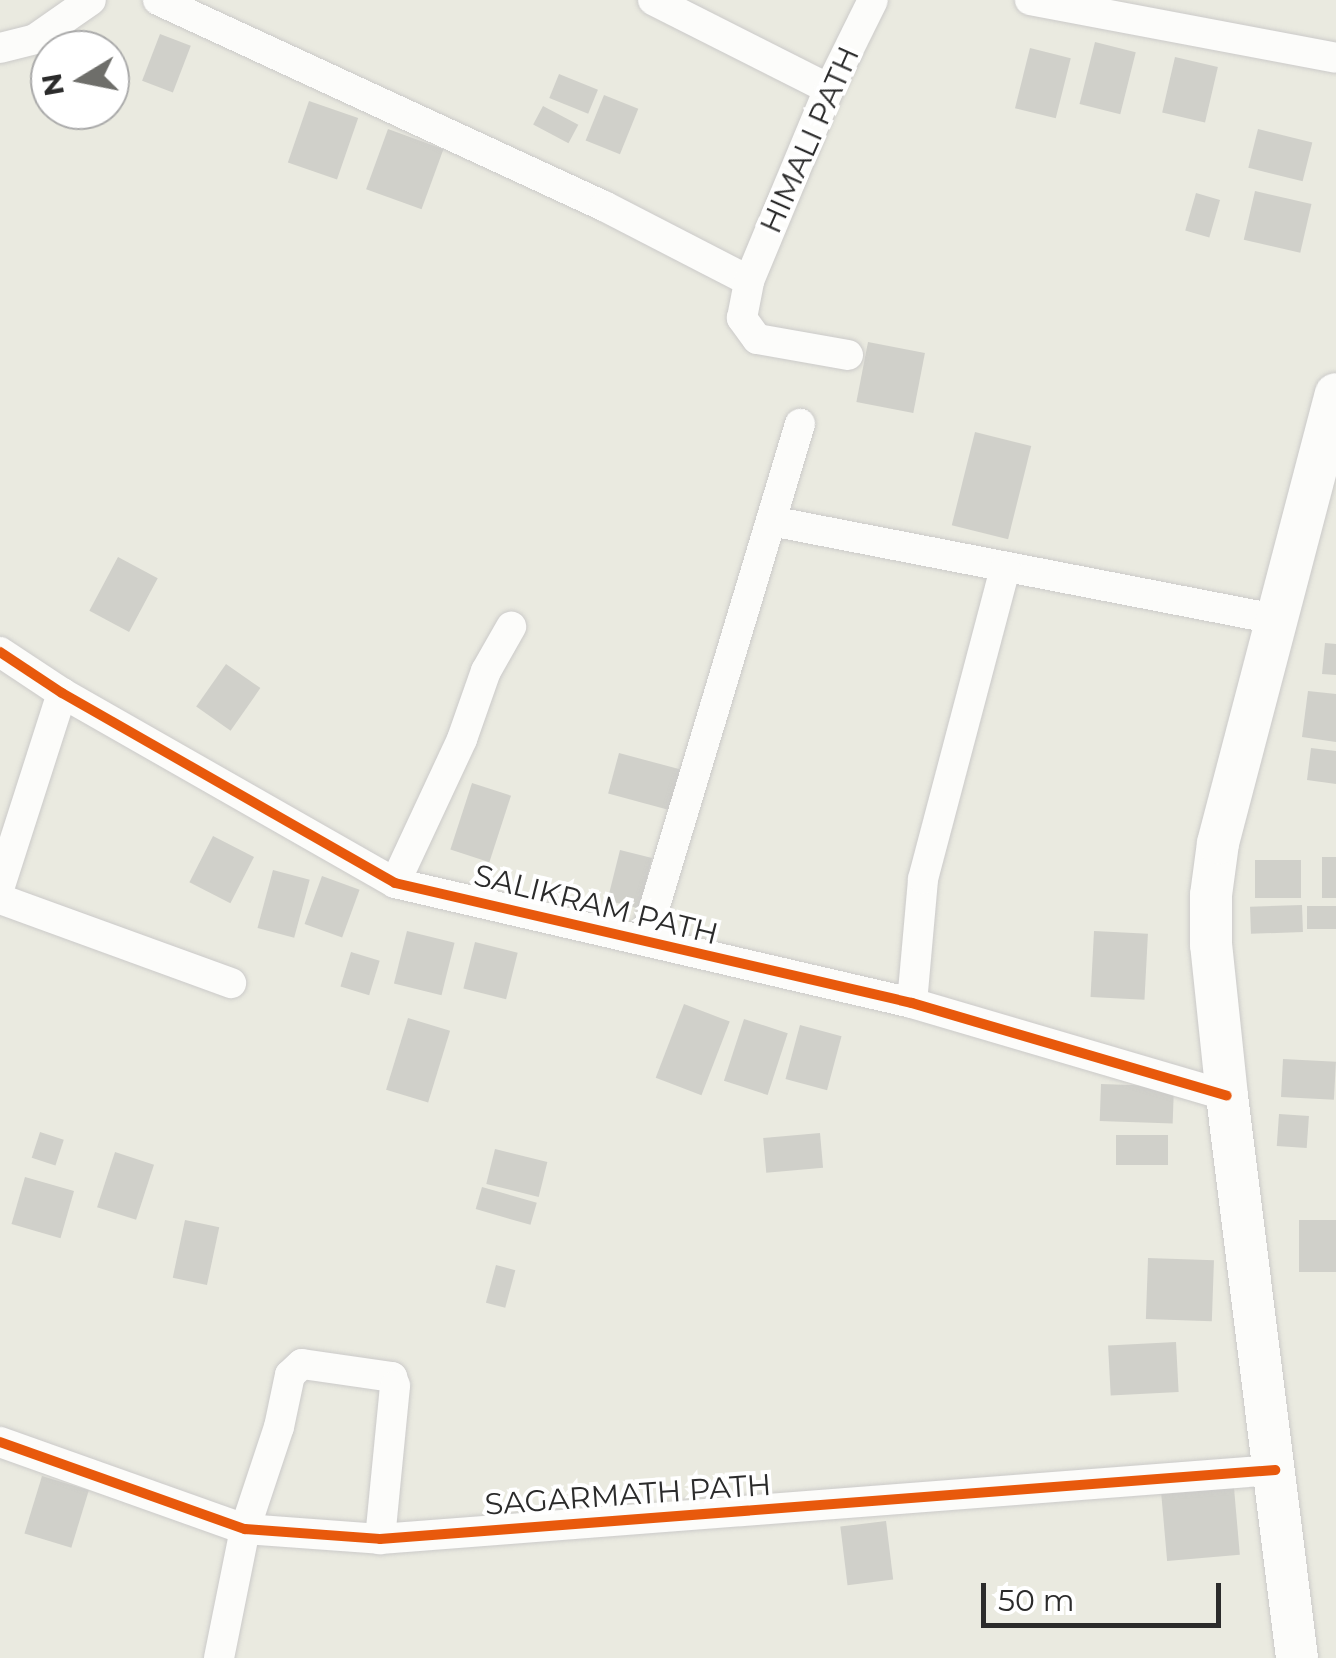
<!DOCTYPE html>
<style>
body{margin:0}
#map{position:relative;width:1336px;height:1658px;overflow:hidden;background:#eaeae0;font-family:Montserrat,sans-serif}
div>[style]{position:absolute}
.building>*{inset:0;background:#d0d0ca;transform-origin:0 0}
.roads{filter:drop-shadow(0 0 2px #cbcac9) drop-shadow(0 0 2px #cbcac9)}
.street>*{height:30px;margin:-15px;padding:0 15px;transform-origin:15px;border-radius:15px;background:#fcfcfa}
.secondary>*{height:42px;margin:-21px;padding:0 21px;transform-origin:21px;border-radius:21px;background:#fcfcfa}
.cycleway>*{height:10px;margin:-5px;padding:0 5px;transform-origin:5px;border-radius:5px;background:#e8590c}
span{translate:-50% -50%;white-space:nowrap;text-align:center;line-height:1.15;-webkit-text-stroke:8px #fff;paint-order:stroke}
.street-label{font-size:30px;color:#2b2b2b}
.north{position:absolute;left:30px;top:30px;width:100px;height:100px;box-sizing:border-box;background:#fff;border:2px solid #aaa;border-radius:50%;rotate:260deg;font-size:28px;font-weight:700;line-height:40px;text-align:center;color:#2b2b2b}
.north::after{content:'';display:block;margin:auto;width:35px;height:45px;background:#6e6e6a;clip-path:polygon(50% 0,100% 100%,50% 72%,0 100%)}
.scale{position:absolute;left:981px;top:1583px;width:240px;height:45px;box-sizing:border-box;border:5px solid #2b2b2b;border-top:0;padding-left:12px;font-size:30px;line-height:35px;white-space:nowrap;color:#2b2b2b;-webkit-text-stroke:8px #fff;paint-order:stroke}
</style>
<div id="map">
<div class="building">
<div style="left:160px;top:34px;width:33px;height:50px;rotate:21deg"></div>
<div style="left:1095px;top:42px;width:42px;height:64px;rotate:14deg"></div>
<div style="left:1030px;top:48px;width:42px;height:62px;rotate:14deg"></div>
<div style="left:1175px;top:57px;width:44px;height:57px;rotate:13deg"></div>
<div style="left:559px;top:74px;width:42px;height:26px;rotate:22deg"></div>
<div style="left:604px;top:95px;width:37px;height:49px;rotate:22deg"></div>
<div style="left:309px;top:101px;width:52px;height:65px;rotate:19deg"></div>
<div style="left:543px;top:106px;width:40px;height:21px;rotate:28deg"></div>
<div style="left:388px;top:129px;width:59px;height:64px;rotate:20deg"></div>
<div style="left:1258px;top:129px;width:56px;height:40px;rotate:14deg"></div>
<div style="left:1255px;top:191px;width:58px;height:50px;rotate:13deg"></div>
<div style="left:1196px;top:193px;width:25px;height:39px;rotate:16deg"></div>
<div style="left:868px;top:342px;width:58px;height:61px;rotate:11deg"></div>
<div style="left:975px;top:432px;width:58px;height:96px;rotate:14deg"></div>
<div style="left:118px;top:557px;width:45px;height:61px;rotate:28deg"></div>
<div style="clip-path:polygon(1325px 643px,1336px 644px,1336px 675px,1322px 674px)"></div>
<div style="left:226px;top:664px;width:42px;height:52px;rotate:35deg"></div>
<div style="clip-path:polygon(1308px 691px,1336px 694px,1336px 742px,1302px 737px)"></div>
<div style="clip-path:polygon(1311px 748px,1336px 751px,1336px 784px,1307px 780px)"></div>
<div style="left:619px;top:753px;width:65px;height:42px;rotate:15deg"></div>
<div style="left:472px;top:783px;width:41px;height:70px;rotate:18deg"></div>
<div style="left:213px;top:836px;width:46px;height:52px;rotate:27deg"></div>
<div style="left:620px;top:850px;width:33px;height:52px;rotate:14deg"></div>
<div style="left:1336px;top:857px;width:41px;height:14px;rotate:90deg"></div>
<div style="left:1255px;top:860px;width:46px;height:38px"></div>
<div style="left:273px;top:870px;width:38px;height:60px;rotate:15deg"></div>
<div style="left:322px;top:876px;width:40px;height:51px;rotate:20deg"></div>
<div style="left:1302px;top:905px;width:27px;height:52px;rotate:88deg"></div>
<div style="left:1336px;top:906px;width:23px;height:29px;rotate:90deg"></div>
<div style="left:407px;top:931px;width:49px;height:54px;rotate:14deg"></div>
<div style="left:1094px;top:931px;width:54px;height:66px;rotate:3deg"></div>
<div style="left:475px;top:942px;width:44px;height:48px;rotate:14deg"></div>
<div style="left:351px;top:952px;width:30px;height:36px;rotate:17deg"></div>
<div style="left:684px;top:1004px;width:49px;height:79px;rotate:21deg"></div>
<div style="left:408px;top:1018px;width:44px;height:75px;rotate:17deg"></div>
<div style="left:744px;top:1019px;width:46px;height:65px;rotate:18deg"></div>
<div style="left:800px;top:1025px;width:43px;height:56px;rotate:15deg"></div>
<div style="left:1283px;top:1059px;width:53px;height:38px;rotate:3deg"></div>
<div style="left:1101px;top:1084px;width:73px;height:37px;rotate:2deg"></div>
<div style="left:1279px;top:1114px;width:30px;height:32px;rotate:4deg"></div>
<div style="left:40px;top:1132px;width:25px;height:27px;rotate:18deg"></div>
<div style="left:820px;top:1133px;width:35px;height:57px;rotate:85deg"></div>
<div style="left:1116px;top:1135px;width:52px;height:30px"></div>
<div style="left:495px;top:1149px;width:54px;height:36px;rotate:14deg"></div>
<div style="left:115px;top:1152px;width:41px;height:58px;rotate:18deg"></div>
<div style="left:25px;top:1177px;width:51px;height:49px;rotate:16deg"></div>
<div style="left:482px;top:1187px;width:57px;height:23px;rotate:16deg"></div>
<div style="left:185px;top:1220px;width:35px;height:59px;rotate:12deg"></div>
<div style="left:1336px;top:1220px;width:52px;height:37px;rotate:90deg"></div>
<div style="left:1148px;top:1258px;width:66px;height:61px;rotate:2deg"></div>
<div style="left:496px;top:1265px;width:20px;height:39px;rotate:15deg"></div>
<div style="left:1176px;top:1342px;width:50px;height:68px;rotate:87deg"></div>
<div style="left:42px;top:1476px;width:49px;height:60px;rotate:17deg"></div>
<div style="left:1234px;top:1488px;width:67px;height:73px;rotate:85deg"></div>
<div style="left:886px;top:1521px;width:59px;height:46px;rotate:83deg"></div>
</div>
<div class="roads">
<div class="street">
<div style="left:158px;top:0;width:491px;rotate:24.8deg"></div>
<div style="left:604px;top:206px;width:163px;rotate:27.3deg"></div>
<div style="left:653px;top:0;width:197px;rotate:26.8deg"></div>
<div style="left:1030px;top:0;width:311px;rotate:10.7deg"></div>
<div style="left:0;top:48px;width:36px;rotate:-14deg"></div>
<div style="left:35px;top:39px;width:68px;rotate:-34.9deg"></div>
<div style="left:848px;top:355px;width:92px;rotate:-170deg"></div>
<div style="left:757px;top:339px;width:26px;rotate:-126deg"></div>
<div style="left:742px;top:318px;width:38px;rotate:-79deg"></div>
<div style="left:749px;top:281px;width:208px;rotate:-67.4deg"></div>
<div style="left:829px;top:89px;width:99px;rotate:-63.7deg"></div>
<div style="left:771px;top:521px;width:513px;rotate:11deg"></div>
<div style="left:0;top:652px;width:74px;rotate:33.5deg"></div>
<div style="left:62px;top:693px;width:383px;rotate:29.7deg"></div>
<div style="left:395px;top:883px;width:531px;rotate:13.07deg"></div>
<div style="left:912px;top:1003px;width:328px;rotate:16.4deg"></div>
<div style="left:395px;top:883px;width:159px;rotate:-65deg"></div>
<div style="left:462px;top:739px;width:72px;rotate:-70.6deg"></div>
<div style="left:486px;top:671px;width:51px;rotate:-60.4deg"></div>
<div style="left:0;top:886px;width:203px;rotate:-72.2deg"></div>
<div style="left:0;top:899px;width:246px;rotate:20deg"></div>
<div style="left:645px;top:939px;width:538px;rotate:-73.25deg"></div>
<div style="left:912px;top:1003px;width:124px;rotate:-84.9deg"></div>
<div style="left:923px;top:879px;width:322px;rotate:-75.2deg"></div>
<div style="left:0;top:1442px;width:260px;rotate:19.6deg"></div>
<div style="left:245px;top:1529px;width:135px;rotate:4.2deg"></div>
<div style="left:380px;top:1539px;width:898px;rotate:-4.41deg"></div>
<div style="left:219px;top:1658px;width:132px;rotate:-78.6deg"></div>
<div style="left:245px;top:1529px;width:108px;rotate:-71.6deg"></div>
<div style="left:279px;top:1427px;width:53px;rotate:-78.1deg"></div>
<div style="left:290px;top:1375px;width:16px;rotate:-43deg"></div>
<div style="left:302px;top:1364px;width:91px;rotate:8.2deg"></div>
<div style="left:392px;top:1377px;width:9px;rotate:72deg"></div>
<div style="left:395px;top:1386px;width:154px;rotate:95.6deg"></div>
</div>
<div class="secondary">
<div style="left:1297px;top:1658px;width:566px;rotate:-97.1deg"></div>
<div style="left:1227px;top:1096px;width:152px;rotate:-96deg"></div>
<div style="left:1211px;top:945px;width:50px;rotate:-90deg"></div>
<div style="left:1211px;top:895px;width:52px;rotate:-82.3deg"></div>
<div style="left:1218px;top:843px;width:464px;rotate:-75.3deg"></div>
</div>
</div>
<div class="cycleway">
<div style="left:0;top:652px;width:74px;rotate:33.5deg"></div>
<div style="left:62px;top:693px;width:383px;rotate:29.7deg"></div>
<div style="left:395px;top:883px;width:531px;rotate:13.07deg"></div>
<div style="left:912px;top:1003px;width:328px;rotate:16.4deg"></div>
<div style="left:0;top:1442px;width:260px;rotate:19.6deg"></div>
<div style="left:245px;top:1529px;width:135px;rotate:4.2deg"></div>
<div style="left:380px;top:1539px;width:898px;rotate:-4.41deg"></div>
</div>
<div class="street-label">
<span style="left:810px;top:140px;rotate:-66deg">HIMALI PATH</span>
<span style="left:596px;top:905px;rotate:14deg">SALIKRAM PATH</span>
<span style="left:628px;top:1495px;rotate:-4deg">SAGARMATH PATH</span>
</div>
<div class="north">N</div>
<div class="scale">50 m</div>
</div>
